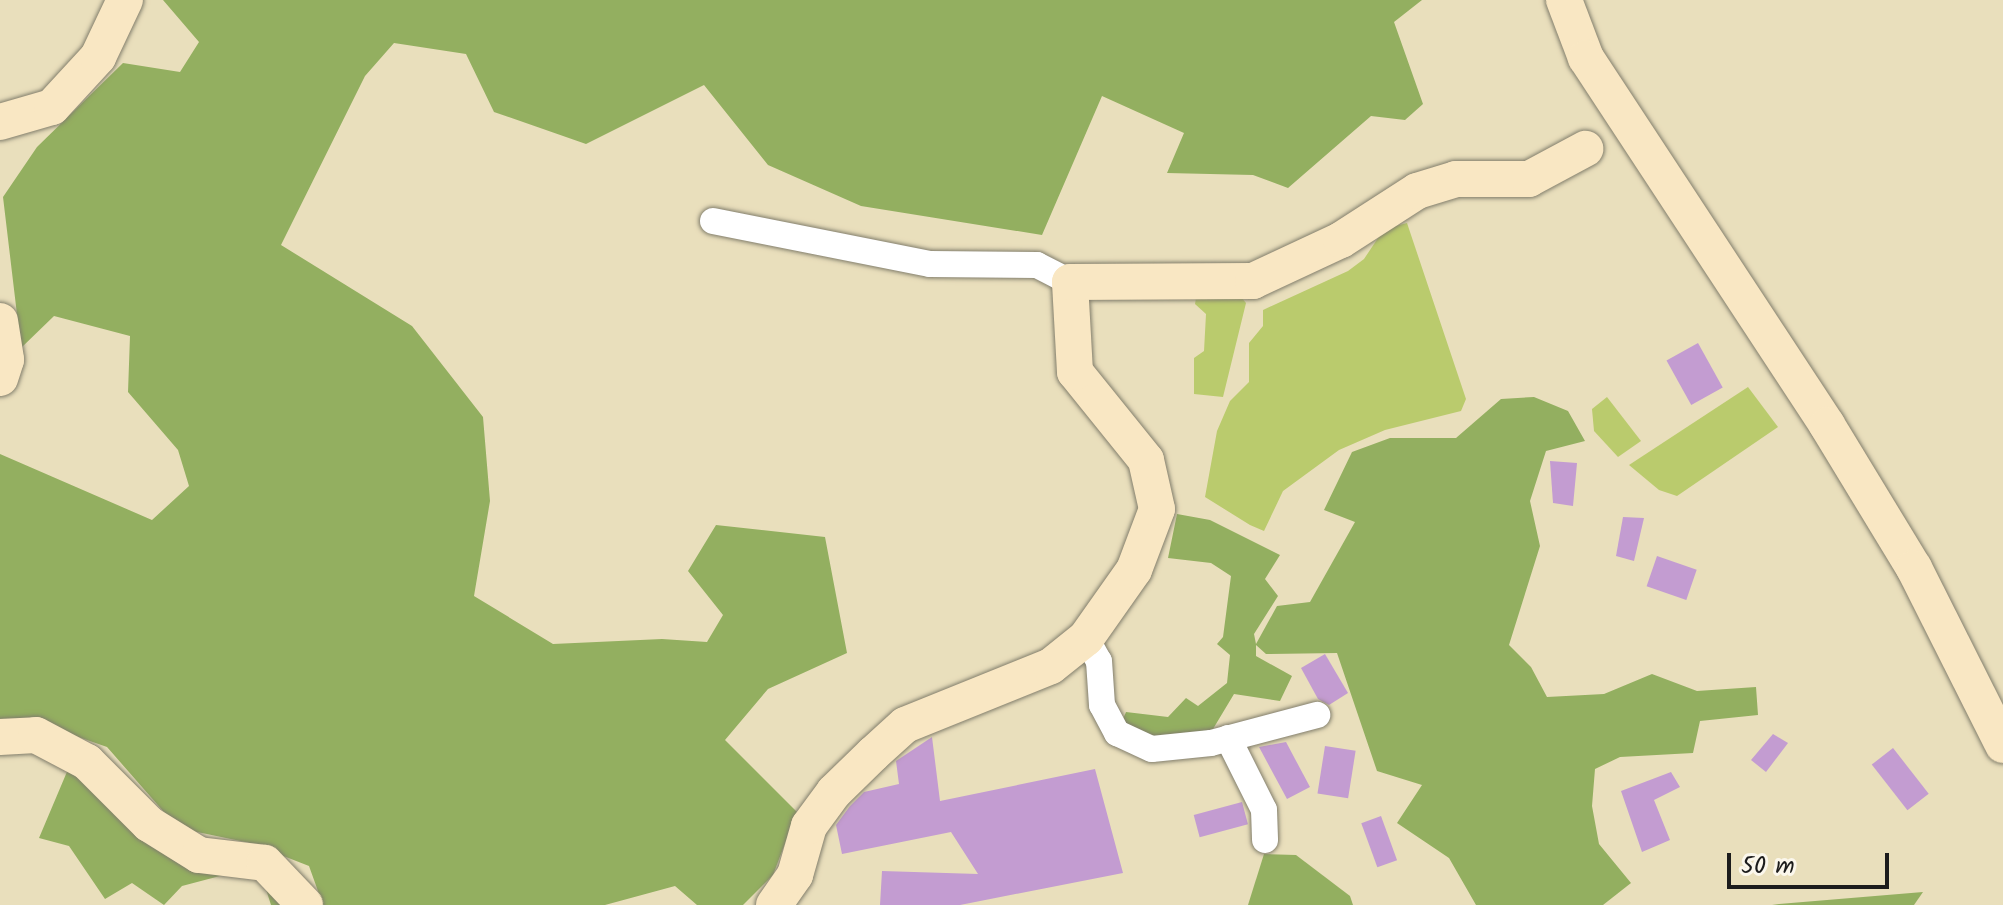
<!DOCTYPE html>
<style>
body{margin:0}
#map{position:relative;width:2003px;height:905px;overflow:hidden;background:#e9dfbc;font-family:Kalam,sans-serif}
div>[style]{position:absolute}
.green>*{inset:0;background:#bacb6d}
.forest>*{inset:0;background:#93af60}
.building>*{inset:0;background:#c39cd1;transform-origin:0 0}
.roads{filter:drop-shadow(0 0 2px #827e6c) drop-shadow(0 0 2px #827e6c)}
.street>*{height:26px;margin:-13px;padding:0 13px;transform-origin:13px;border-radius:13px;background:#fff}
.secondary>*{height:36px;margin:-18px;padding:0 18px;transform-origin:18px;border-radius:18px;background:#f9e7c3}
span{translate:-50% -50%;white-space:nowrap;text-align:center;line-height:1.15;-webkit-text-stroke:6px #fbf7ec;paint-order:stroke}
.scale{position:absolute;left:1727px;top:853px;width:162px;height:36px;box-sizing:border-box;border:4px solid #1c1c1c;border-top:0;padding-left:10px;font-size:24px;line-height:28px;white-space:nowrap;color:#1c1c1c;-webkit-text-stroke:6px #fbf7ec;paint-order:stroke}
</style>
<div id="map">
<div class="green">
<div style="clip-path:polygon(1407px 223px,1466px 399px,1461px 411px,1385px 430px,1339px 450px,1283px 491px,1264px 531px,1250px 525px,1205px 497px,1217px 431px,1230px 401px,1249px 382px,1249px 343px,1263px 326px,1263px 310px,1348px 271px,1364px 259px,1384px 229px)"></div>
<div style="clip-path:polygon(1198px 286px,1236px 291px,1246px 303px,1223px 397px,1194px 394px,1194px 358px,1204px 351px,1206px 314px,1195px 304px)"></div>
<div style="clip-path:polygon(1748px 387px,1778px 427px,1677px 496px,1659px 490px,1629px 465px)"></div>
<div style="clip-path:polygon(1607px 397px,1641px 441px,1618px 457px,1594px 431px,1592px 409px)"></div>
</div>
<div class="forest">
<div style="clip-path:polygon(163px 0,1422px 0,1394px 22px,1423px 104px,1405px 120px,1371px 116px,1288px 188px,1253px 175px,1167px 173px,1184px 133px,1102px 96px,1042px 235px,861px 206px,768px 165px,704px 85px,586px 144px,494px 112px,466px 54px,394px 43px,365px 76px,281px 245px,412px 326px,483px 417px,490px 501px,474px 596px,553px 644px,662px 639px,707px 642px,723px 615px,688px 571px,716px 525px,825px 537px,847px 653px,768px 689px,725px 740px,797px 812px,773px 875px,743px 905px,697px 905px,675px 886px,605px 905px,323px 905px,309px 866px,250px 843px,178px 828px,107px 747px,27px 719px,0 720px,0 454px,152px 520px,189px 486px,178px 450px,128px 392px,130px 336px,54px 316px,21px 348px,3px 197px,37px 147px,123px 63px,180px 72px,199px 42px)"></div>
<div style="clip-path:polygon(1534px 397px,1568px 411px,1585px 441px,1546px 451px,1530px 501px,1540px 546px,1509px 645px,1531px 667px,1547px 697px,1604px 694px,1652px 674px,1697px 691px,1756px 687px,1758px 715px,1700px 721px,1693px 753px,1620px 757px,1595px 769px,1592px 806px,1599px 844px,1631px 883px,1603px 905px,1476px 905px,1449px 858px,1397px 823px,1422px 785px,1377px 771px,1337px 653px,1266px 654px,1256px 645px,1256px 656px,1292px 676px,1280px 701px,1234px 694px,1210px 734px,1152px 749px,1117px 733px,1126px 712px,1168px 717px,1186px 698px,1198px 706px,1227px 683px,1230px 655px,1217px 644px,1223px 637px,1231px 576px,1211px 563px,1168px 558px,1177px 514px,1210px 520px,1280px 555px,1265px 579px,1278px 596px,1254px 634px,1256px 644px,1277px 606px,1310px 602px,1355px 522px,1324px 510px,1352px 452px,1390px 438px,1456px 438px,1501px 399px)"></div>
<div style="clip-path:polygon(69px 767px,240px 860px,294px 905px,271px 905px,264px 883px,235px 872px,182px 886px,164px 905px,132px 883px,105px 899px,69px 846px,39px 838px)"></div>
<div style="clip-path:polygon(1264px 854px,1296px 855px,1350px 896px,1353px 905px,1248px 905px)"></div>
<div style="clip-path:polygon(1923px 892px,1914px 905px,1772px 905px,1779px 904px)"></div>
</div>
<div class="building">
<div style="left:1698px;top:343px;width:51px;height:36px;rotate:61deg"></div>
<div style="clip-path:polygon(1550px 461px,1577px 463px,1573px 506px,1553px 503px)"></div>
<div style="clip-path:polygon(1623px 517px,1644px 518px,1634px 561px,1616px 556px)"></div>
<div style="left:1657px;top:556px;width:42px;height:32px;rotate:19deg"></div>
<div style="clip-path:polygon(1325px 654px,1348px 693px,1329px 705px,1318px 699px,1301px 668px)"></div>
<div style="clip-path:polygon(1773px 734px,1788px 743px,1766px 772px,1751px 760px)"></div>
<div style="clip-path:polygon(932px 737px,940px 801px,1095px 769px,1123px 873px,960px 905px,880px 905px,882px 871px,978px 874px,951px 832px,842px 854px,836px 825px,850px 806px,864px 792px,899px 784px,896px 761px)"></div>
<div style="clip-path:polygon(1286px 742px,1310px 787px,1287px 799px,1259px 747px)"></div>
<div style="left:1325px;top:746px;width:31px;height:48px;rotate:9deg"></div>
<div style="left:1893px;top:748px;width:58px;height:27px;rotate:52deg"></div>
<div style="clip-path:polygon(1671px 772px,1680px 787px,1654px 800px,1670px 840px,1642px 852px,1621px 791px)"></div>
<div style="left:1242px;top:802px;width:23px;height:50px;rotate:75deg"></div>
<div style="left:1381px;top:816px;width:47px;height:21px;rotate:70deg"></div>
</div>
<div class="roads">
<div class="street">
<div style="left:713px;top:221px;width:221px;rotate:11.2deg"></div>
<div style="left:930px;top:264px;width:107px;rotate:0.5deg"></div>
<div style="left:1037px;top:265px;width:37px;rotate:27deg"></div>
<div style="left:1086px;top:638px;width:26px;rotate:61deg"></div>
<div style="left:1099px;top:661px;width:44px;rotate:86.1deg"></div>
<div style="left:1102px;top:705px;width:32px;rotate:62deg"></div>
<div style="left:1117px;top:733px;width:38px;rotate:25deg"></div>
<div style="left:1152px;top:749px;width:59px;rotate:-5.8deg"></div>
<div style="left:1211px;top:743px;width:110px;rotate:-14.8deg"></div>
<div style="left:1228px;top:738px;width:80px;rotate:63.4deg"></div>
<div style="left:1264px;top:810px;width:30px;rotate:88deg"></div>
</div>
<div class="secondary">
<div style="left:1564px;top:0;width:62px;rotate:69.2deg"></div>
<div style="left:1586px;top:58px;width:439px;rotate:56.7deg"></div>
<div style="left:1827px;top:425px;width:167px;rotate:58.7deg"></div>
<div style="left:1914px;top:568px;width:198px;rotate:63.3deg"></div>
<div style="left:0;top:122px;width:54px;rotate:-16.1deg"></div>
<div style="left:52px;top:107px;width:68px;rotate:-47.4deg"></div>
<div style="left:98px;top:57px;width:63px;rotate:-64.7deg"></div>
<div style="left:0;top:321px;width:39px;rotate:81deg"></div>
<div style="left:6px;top:360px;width:19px;rotate:108deg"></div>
<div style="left:0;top:737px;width:36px;rotate:-3deg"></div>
<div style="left:36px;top:735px;width:58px;rotate:27.9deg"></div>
<div style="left:87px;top:762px;width:88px;rotate:45deg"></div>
<div style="left:149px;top:824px;width:59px;rotate:31.8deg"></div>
<div style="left:199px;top:855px;width:66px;rotate:6.9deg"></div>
<div style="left:265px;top:863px;width:58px;rotate:46.4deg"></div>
<div style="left:774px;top:905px;width:37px;rotate:-55deg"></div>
<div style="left:795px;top:875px;width:51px;rotate:-74.1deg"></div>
<div style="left:809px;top:826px;width:42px;rotate:-53.7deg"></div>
<div style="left:834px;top:792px;width:54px;rotate:-44.3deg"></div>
<div style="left:873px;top:754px;width:43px;rotate:-42.2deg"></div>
<div style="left:905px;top:725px;width:157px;rotate:-22deg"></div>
<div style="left:1051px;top:666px;width:45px;rotate:-38.7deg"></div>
<div style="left:1086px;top:638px;width:83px;rotate:-54.8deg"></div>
<div style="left:1134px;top:570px;width:65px;rotate:-69.3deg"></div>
<div style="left:1157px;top:509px;width:50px;rotate:-102.7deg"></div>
<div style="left:1146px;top:460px;width:113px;rotate:-128.9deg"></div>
<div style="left:1075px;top:372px;width:90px;rotate:-93.2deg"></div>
<div style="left:1070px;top:282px;width:183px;rotate:-0.3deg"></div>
<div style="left:1253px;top:281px;width:97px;rotate:-25deg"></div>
<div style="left:1341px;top:240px;width:90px;rotate:-32.8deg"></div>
<div style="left:1417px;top:191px;width:41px;rotate:-17.1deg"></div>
<div style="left:1456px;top:179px;width:73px"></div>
<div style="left:1529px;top:179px;width:64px;rotate:-28.2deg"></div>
</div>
</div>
<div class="scale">50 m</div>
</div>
